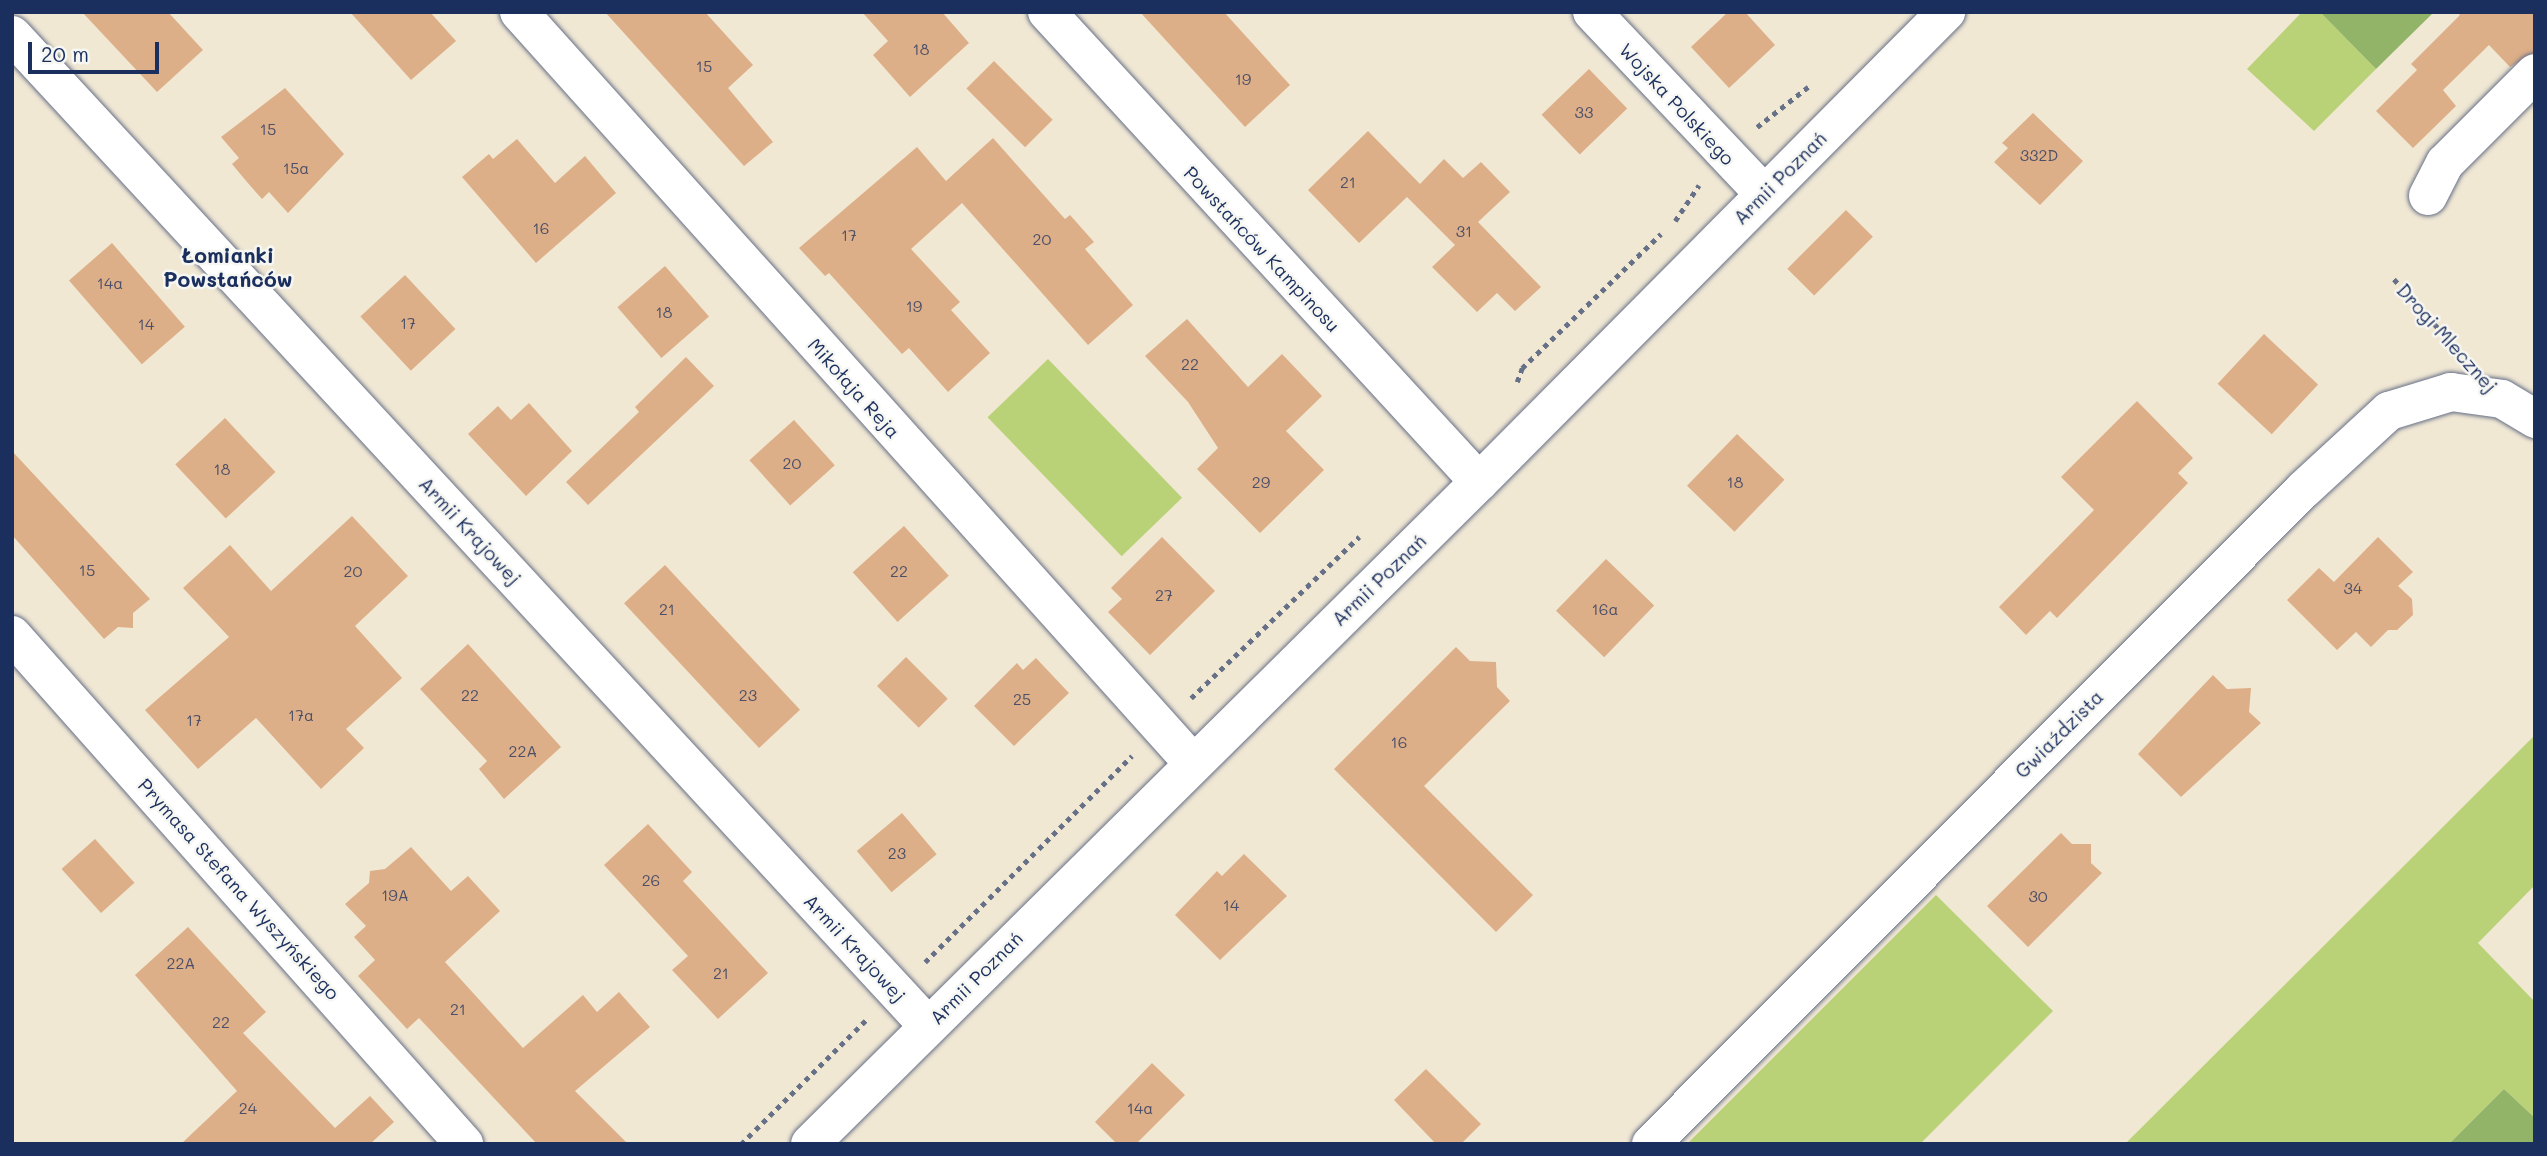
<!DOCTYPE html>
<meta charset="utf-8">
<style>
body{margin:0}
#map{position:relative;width:2547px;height:1156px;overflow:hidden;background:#f1e8d4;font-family:Mali,sans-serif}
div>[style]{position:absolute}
.green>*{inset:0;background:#b9d277;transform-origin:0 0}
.forest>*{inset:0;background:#92b468}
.building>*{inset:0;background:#ddaf88;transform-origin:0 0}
.path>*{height:4.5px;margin-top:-2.25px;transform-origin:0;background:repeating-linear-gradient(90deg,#667087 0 5px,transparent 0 10px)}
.roads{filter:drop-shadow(0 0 2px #667087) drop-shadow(0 0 2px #667087)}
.minor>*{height:38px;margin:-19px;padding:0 19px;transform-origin:19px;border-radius:19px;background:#fff}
span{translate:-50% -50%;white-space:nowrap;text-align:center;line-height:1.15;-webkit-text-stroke:5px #f6f6f2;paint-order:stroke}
.number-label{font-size:16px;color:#4c4f68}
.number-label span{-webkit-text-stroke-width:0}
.street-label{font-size:19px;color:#1b2f5e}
.neighbourhood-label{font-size:21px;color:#1b2f5e;font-weight:700}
.frame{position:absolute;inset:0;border:14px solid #1b2f5e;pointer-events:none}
.scale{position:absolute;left:28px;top:42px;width:131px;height:32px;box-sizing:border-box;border:4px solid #1b2f5e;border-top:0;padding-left:9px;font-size:21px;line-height:24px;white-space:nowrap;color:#1b2f5e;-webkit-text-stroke:5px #f6f6f2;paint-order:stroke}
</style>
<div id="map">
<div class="green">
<div style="clip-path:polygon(2302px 12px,2320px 12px,2376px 69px,2314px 131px,2247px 69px)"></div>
<div style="left:1048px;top:359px;width:193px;height:84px;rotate:46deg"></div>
<div style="clip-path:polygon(2535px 735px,2535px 885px,2478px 943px,2535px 1002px,2535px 1118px,2504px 1089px,2449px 1144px,2125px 1144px)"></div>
<div style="clip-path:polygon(1936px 895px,2053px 1011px,1920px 1144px,1687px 1144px)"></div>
</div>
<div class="forest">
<div style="clip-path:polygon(2320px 12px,2434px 12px,2376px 69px)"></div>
<div style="clip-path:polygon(2504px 1089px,2535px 1118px,2535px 1144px,2449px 1144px)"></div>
</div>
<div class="building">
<div style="clip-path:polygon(82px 12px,168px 12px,203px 50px,157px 92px)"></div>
<div style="clip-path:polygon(350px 12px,430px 12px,456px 41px,411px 80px)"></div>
<div style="clip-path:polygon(605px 12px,705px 12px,753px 65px,728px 88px,773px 142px,744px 166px)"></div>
<div style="clip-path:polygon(862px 12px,942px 12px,969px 43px,910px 97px,873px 55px,888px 41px)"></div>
<div style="clip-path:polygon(1140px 12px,1224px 12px,1290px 85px,1245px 127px)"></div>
<div style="clip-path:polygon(1728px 12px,1745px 12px,1775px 45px,1729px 88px,1691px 47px)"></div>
<div style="clip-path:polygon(2457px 12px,2535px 12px,2535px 52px,2510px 67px,2489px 45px,2443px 90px,2456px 106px,2413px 148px,2376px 111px,2417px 70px,2411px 64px,2460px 15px)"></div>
<div style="left:994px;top:61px;width:83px;height:39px;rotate:45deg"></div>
<div style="left:1589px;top:69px;width:55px;height:66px;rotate:46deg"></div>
<div style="clip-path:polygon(285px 88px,344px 154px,288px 213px,269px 192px,262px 199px,247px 182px,232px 164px,239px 158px,221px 137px)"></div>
<div style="clip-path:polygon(2033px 113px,2083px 161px,2040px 205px,1994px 162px,2008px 148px,2002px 143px)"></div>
<div style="clip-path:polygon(1368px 131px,1420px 184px,1444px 159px,1463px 178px,1481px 162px,1510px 192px,1478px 222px,1541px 287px,1515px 311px,1497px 293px,1477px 312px,1432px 267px,1455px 245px,1407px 197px,1359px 243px,1308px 190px)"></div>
<div style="clip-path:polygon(993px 138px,1065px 219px,1070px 215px,1094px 242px,1085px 249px,1133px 305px,1088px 345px,962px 203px,911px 249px,960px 302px,951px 310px,990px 353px,948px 392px,909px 348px,902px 354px,829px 273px,825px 276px,799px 248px,917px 147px,946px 181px)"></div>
<div style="clip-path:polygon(517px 139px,555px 183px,585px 156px,616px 193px,536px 263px,462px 177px,489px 154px,493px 159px)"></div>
<div style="left:1846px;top:210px;width:38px;height:83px;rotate:45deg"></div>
<div style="left:112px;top:243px;width:111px;height:57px;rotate:49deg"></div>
<div style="left:665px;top:266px;width:67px;height:63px;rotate:49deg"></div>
<div style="left:405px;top:275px;width:74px;height:61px;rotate:47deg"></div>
<div style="clip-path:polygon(1187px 319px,1248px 387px,1282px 354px,1322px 396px,1286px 431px,1324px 470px,1260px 533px,1197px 469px,1218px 448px,1188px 402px,1145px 356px)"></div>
<div style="left:2264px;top:334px;width:74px;height:68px;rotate:43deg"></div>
<div style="clip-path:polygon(686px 357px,714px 386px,588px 505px,566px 482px,639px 412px,635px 407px)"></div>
<div style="clip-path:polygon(2137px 401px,2193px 458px,2178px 473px,2188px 483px,2057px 618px,2050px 611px,2026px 635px,1999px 607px,2094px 510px,2061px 477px)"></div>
<div style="clip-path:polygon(529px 403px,572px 451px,526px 496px,468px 434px,498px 406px,511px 420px)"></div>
<div style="left:225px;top:418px;width:74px;height:68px;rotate:47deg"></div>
<div style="left:794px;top:420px;width:61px;height:60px;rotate:48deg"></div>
<div style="left:1737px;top:434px;width:66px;height:72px;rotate:44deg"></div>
<div style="clip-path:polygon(12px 451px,150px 599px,133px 613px,133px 628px,118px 627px,104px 639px,12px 535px)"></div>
<div style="clip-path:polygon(352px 516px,408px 576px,355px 626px,402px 678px,346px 729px,364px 748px,321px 789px,256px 718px,198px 769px,145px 710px,229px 637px,183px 588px,230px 545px,271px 591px)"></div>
<div style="left:904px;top:526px;width:67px;height:69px;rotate:48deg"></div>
<div style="clip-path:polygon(1162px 537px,1215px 591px,1150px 655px,1108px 612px,1122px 599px,1111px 588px)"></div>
<div style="clip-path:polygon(2378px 537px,2413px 572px,2398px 586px,2412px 599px,2413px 615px,2397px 630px,2388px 630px,2371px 647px,2356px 632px,2337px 650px,2287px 600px,2319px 568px,2334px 582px)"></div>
<div style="left:1606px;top:559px;width:67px;height:72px;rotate:44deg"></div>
<div style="left:665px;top:565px;width:198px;height:56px;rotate:47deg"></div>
<div style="clip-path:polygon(468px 644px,561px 747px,504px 799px,479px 769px,487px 761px,420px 689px)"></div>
<div style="clip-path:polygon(1456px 647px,1470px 661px,1496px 662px,1497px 687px,1510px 701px,1424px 786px,1533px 895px,1496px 932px,1334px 769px)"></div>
<div style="left:906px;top:657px;width:59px;height:41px;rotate:45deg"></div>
<div style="clip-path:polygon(1036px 658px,1069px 693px,1014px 746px,974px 706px,1017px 663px,1023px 670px)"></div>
<div style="clip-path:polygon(2213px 675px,2227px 689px,2251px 688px,2249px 712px,2261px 723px,2181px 797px,2138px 754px)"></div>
<div style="left:902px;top:813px;width:54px;height:59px;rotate:50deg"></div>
<div style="clip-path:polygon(648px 824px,692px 872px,683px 881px,768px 973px,718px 1019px,672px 970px,688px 956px,604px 865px)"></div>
<div style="clip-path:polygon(2061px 833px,2072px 844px,2091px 844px,2091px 863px,2102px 873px,2028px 947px,1987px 906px)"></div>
<div style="left:95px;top:839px;width:59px;height:45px;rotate:48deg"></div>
<div style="clip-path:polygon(411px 847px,451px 891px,468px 876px,500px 911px,445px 962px,523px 1048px,583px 995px,597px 1012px,619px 992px,650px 1027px,575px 1091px,628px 1144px,537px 1144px,419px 1018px,407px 1029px,358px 976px,375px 960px,354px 937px,366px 926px,345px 904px,369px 883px,370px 871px,385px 869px)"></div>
<div style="clip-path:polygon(1244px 854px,1287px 896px,1220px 960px,1175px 915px,1217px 871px,1222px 876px)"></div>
<div style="clip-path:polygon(188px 927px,266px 1012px,243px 1033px,335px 1128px,370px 1096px,394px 1122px,370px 1144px,181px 1144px,237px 1091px,135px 975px)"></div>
<div style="clip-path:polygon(1152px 1063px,1185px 1095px,1136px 1144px,1117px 1144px,1095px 1122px)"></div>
<div style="clip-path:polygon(1426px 1069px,1481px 1124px,1461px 1144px,1436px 1144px,1394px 1100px)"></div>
</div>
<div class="path">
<div style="left:1757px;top:127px;width:65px;rotate:-38.1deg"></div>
<div style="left:1675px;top:221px;width:43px;rotate:-56.3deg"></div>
<div style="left:2394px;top:279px;width:94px;rotate:48deg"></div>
<div style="left:1517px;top:382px;width:15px;rotate:-70deg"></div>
<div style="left:1522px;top:368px;width:193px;rotate:-44deg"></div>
<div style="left:1191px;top:698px;width:233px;rotate:-43.8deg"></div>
<div style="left:925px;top:962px;width:292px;rotate:-44.9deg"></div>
<div style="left:741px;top:1144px;width:176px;rotate:-44.8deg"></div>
</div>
<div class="roads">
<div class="minor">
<div style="left:519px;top:12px;width:1008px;rotate:48.1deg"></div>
<div style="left:1047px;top:12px;width:638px;rotate:47.41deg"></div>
<div style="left:1592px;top:12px;width:250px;rotate:46.6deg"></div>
<div style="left:12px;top:35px;width:1349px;rotate:47.25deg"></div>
<div style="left:2428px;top:196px;width:37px;rotate:-63deg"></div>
<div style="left:2445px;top:163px;width:127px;rotate:-45deg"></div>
<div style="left:12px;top:635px;width:681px;rotate:48.39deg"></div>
<div style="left:810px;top:1144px;width:941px;rotate:-44.7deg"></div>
<div style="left:1479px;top:482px;width:663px;rotate:-45.18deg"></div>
<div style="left:1651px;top:1144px;width:923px;rotate:-45.09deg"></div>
<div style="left:2303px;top:490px;width:117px;rotate:-42.6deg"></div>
<div style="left:2389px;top:411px;width:65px;rotate:-17deg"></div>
<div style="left:2451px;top:392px;width:51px;rotate:7.8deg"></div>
<div style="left:2502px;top:399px;width:39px;rotate:31deg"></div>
</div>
</div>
<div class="number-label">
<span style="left:921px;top:49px">18</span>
<span style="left:704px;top:66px">15</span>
<span style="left:1243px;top:79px">19</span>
<span style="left:1584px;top:112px">33</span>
<span style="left:268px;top:129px">15</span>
<span style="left:2039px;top:155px">332D</span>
<span style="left:296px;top:168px">15a</span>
<span style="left:1348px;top:182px">21</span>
<span style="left:541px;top:228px">16</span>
<span style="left:1464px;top:231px">31</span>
<span style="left:849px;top:235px">17</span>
<span style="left:1042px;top:239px">20</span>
<span style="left:110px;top:283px">14a</span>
<span style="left:914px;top:306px">19</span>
<span style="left:664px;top:312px">18</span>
<span style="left:408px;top:323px">17</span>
<span style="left:146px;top:324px">14</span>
<span style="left:1190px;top:364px">22</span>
<span style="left:792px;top:463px">20</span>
<span style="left:222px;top:469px">18</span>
<span style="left:1261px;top:482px">29</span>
<span style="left:1735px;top:482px">18</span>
<span style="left:87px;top:570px">15</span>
<span style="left:353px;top:571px">20</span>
<span style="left:899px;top:571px">22</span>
<span style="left:2353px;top:588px">34</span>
<span style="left:1164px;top:595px">27</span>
<span style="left:667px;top:609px">21</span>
<span style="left:1605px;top:609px">16a</span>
<span style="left:470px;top:695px">22</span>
<span style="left:748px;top:695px">23</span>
<span style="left:1022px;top:699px">25</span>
<span style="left:301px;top:715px">17a</span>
<span style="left:194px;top:720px">17</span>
<span style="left:1399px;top:742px">16</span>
<span style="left:523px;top:751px">22A</span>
<span style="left:897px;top:853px">23</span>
<span style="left:651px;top:880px">26</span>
<span style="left:395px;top:895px">19A</span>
<span style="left:2038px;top:896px">30</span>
<span style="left:1231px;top:905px">14</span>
<span style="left:181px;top:963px">22A</span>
<span style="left:721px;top:973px">21</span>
<span style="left:458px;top:1009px">21</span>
<span style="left:221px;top:1022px">22</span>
<span style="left:248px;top:1108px">24</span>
<span style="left:1140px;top:1108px">14a</span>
</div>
<div class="street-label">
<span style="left:1677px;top:104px;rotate:47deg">Wojska Polskiego</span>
<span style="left:1780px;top:178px;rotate:-45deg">Armii Poznań</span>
<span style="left:1262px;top:249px;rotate:47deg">Powstańców Kampinosu</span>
<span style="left:2447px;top:338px;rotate:48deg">Drogi Mlecznej</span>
<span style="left:854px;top:388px;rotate:48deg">Mikołaja Reja</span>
<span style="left:470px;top:531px;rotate:47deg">Armii Krajowej</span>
<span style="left:1379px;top:580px;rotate:-44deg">Armii Poznań</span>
<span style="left:2059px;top:734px;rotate:-45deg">Gwiaździsta</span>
<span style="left:239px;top:889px;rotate:48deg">Prymasa Stefana Wyszyńskiego</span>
<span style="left:855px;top:948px;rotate:47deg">Armii Krajowej</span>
<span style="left:976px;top:978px;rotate:-45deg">Armii Poznań</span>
</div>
<div class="neighbourhood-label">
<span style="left:228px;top:267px">Łomianki<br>Powstańców</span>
</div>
<div class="frame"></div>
<div class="scale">20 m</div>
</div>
